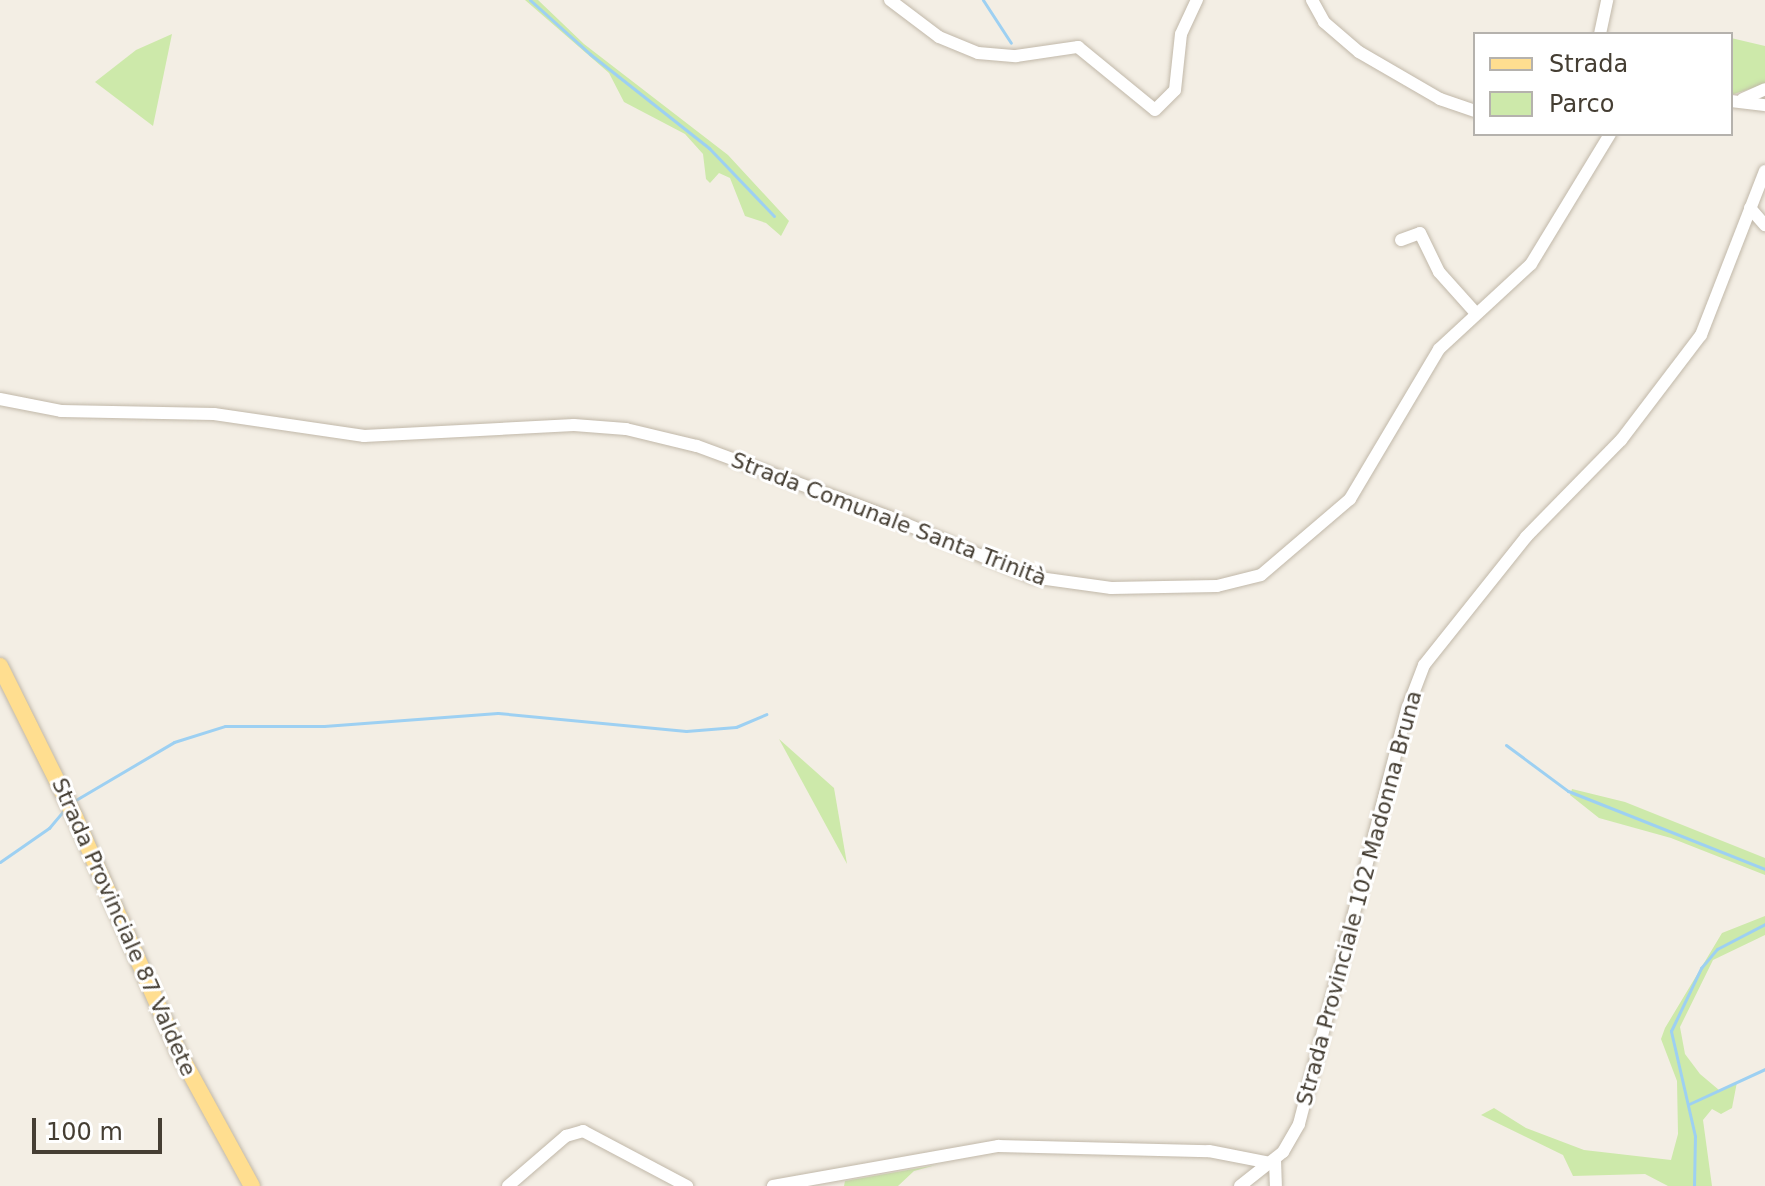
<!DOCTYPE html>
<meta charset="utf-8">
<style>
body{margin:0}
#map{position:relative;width:1765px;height:1186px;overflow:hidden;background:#f3eee4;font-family:"DejaVu Sans",sans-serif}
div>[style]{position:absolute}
.green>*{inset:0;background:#cde9aa}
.stream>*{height:3px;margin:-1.5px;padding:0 1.5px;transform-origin:1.5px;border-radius:1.5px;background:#9dd0f2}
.roads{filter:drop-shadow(0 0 2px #c1b8a9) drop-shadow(0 0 2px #c1b8a9)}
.minor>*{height:12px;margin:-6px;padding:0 6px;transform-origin:6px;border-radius:6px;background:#fff}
.major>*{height:16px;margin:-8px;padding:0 8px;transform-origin:8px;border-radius:8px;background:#ffde90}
span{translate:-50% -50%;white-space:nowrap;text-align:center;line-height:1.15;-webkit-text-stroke:6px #fff;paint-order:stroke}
.street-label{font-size:22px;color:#453e33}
.legend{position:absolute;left:1473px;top:32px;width:260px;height:104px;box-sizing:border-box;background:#fff;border:2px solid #b5b2ad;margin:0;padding:10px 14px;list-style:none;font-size:24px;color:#453e33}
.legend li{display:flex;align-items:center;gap:16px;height:40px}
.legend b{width:40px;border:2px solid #b5b2ad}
.scale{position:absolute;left:32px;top:1118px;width:130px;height:36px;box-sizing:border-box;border:4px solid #453e33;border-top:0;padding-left:10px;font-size:24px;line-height:28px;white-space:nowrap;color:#453e33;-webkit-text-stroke:6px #fff;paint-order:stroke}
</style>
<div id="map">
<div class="green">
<div style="clip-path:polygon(525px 0,538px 0,584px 44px,728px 155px,789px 221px,781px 236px,766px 223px,745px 216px,730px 178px,719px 173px,710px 183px,706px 179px,703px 154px,685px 134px,624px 102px,609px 73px)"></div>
<div style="clip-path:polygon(172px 34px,153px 126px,95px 82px,136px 50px)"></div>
<div style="clip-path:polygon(1731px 38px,1765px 46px,1765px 84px,1731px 95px)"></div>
<div style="clip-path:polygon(779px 739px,834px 788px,847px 864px)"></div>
<div style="clip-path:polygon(1572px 789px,1625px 802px,1765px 858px,1765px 875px,1671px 838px,1599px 818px,1570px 795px)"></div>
<div style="clip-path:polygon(1765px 916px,1765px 935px,1713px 960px,1680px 1027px,1685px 1054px,1700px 1074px,1719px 1090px,1737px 1082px,1732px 1108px,1721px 1114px,1712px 1109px,1703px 1120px,1712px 1186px,1668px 1186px,1645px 1174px,1573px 1176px,1563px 1155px,1481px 1115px,1494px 1108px,1526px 1128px,1584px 1150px,1671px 1160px,1678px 1134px,1677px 1081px,1661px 1039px,1665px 1028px,1722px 933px)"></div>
<div style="clip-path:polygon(936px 1165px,914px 1171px,898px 1186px,844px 1186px,845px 1181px)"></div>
</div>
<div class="stream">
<div style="left:530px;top:0;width:81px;rotate:42deg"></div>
<div style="left:590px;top:54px;width:152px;rotate:38.3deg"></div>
<div style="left:709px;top:148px;width:94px;rotate:46.3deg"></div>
<div style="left:983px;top:0;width:51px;rotate:56.9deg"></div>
<div style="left:1506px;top:745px;width:77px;rotate:36.6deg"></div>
<div style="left:1568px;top:791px;width:212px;rotate:21.6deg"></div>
<div style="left:74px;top:801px;width:116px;rotate:-30.5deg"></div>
<div style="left:174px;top:742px;width:53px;rotate:-17.4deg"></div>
<div style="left:225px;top:726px;width:99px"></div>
<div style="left:324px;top:726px;width:174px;rotate:-4.3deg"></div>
<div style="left:498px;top:713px;width:189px;rotate:5.5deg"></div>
<div style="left:686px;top:731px;width:50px;rotate:-4.6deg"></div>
<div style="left:736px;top:727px;width:33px;rotate:-23deg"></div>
<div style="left:0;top:862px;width:60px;rotate:-34.8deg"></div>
<div style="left:49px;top:828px;width:25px;rotate:-50deg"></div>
<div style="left:1689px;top:1104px;width:84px;rotate:-24.7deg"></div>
<div style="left:1694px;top:1186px;width:50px;rotate:-88.9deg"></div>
<div style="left:1695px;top:1136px;width:108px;rotate:-102.9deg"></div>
<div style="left:1671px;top:1031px;width:70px;rotate:-64.5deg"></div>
<div style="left:1701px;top:968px;width:25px;rotate:-50deg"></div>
<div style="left:1717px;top:949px;width:54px;rotate:-27.5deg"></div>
</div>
<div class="roads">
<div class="minor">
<div style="left:890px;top:0;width:61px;rotate:37.1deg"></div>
<div style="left:939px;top:37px;width:42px;rotate:22.3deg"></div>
<div style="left:978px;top:53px;width:38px;rotate:5deg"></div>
<div style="left:1016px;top:56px;width:63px;rotate:-8.3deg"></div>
<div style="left:1078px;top:47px;width:99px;rotate:39.3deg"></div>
<div style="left:1155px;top:110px;width:28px;rotate:-45deg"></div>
<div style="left:1175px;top:90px;width:56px;rotate:-83.9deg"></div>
<div style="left:1181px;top:34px;width:38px;rotate:-65deg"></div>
<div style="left:1312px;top:0;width:25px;rotate:61deg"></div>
<div style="left:1324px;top:22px;width:46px;rotate:40.6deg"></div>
<div style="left:1359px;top:52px;width:94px;rotate:30.1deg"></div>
<div style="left:1440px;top:99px;width:37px;rotate:19deg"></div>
<div style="left:1600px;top:34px;width:35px;rotate:-78deg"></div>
<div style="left:1743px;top:99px;width:24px;rotate:-24deg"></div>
<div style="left:1731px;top:101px;width:34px;rotate:7deg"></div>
<div style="left:1750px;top:208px;width:23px;rotate:49deg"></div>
<div style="left:1401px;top:240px;width:20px;rotate:-20deg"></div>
<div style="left:1420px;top:233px;width:43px;rotate:64deg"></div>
<div style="left:1439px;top:272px;width:52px;rotate:48.1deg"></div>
<div style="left:0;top:399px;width:62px;rotate:11.1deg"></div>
<div style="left:61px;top:411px;width:153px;rotate:1.1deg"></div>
<div style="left:214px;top:414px;width:152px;rotate:8.3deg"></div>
<div style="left:364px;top:436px;width:210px;rotate:-3deg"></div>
<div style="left:574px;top:425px;width:52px;rotate:4.4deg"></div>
<div style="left:626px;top:429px;width:73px;rotate:13.5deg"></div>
<div style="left:697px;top:446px;width:205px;rotate:20.3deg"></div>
<div style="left:889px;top:517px;width:155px;rotate:22.8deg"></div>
<div style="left:1032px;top:577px;width:80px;rotate:7.9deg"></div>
<div style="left:1111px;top:588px;width:106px;rotate:-1.1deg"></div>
<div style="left:1217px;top:586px;width:45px;rotate:-14deg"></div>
<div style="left:1261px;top:575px;width:117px;rotate:-40.5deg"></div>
<div style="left:1350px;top:499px;width:174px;rotate:-59.3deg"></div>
<div style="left:1439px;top:349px;width:125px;rotate:-42.7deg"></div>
<div style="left:1531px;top:264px;width:152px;rotate:-58.7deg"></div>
<div style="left:1275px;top:1160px;width:26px;rotate:88deg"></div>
<div style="left:508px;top:1186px;width:77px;rotate:-40.8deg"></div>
<div style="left:566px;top:1136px;width:18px;rotate:-16deg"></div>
<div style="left:583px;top:1131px;width:118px;rotate:27.9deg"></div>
<div style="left:773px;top:1186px;width:229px;rotate:-10.1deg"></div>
<div style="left:998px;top:1146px;width:211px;rotate:1.4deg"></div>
<div style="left:1209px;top:1151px;width:62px;rotate:11.1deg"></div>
<div style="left:1240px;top:1186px;width:55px;rotate:-38.3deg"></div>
<div style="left:1283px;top:1152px;width:32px;rotate:-60deg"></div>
<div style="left:1299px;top:1124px;width:431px;rotate:-75.4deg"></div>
<div style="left:1408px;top:707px;width:45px;rotate:-69.1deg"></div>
<div style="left:1424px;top:665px;width:164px;rotate:-51.4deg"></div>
<div style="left:1526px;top:537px;width:136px;rotate:-45.6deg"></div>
<div style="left:1621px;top:440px;width:132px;rotate:-52.7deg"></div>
<div style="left:1701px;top:335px;width:176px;rotate:-68.7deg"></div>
</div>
<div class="major">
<div style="left:0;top:666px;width:169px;rotate:63.6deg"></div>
<div style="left:75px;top:817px;width:256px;rotate:66.2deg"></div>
<div style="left:178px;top:1051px;width:154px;rotate:61.3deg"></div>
</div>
</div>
<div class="street-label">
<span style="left:889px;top:519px;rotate:21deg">Strada Comunale Santa Trinità</span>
<span style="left:1359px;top:898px;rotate:-75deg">Strada Provinciale 102 Madonna Bruna</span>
<span style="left:124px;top:927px;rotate:66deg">Strada Provinciale 87 Valdete</span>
</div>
<ul class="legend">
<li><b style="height:10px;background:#ffde90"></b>Strada</li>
<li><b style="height:22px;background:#cde9aa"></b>Parco</li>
</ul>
<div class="scale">100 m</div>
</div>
